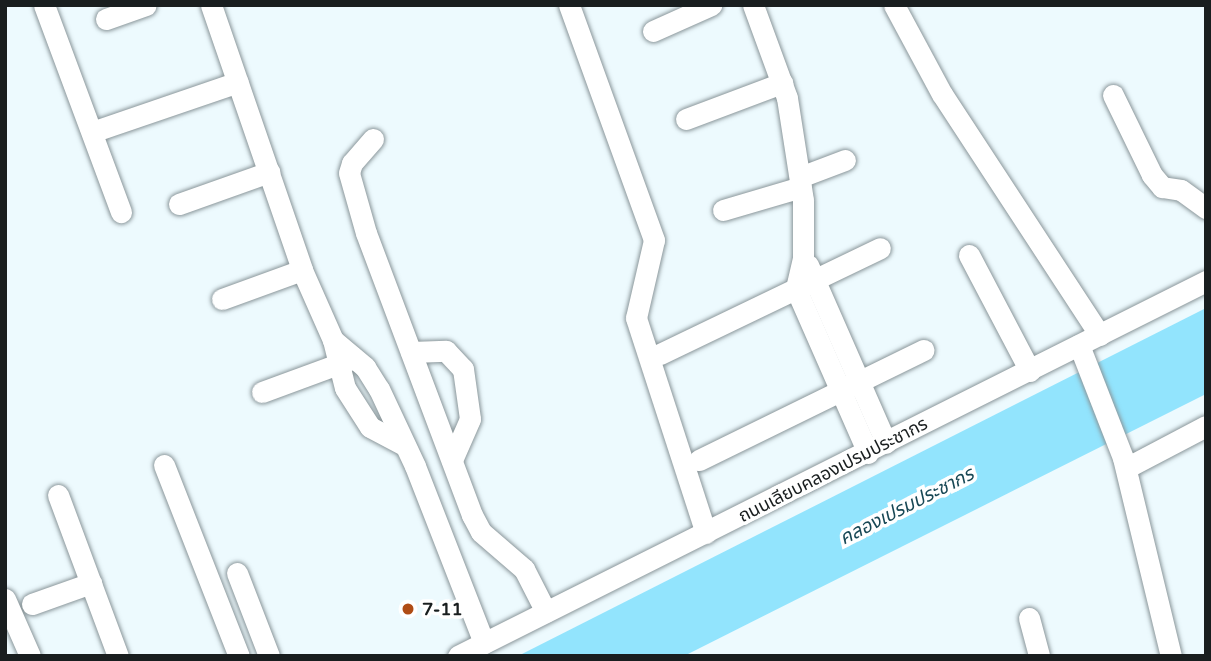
<!DOCTYPE html>
<meta charset="utf-8">
<style>
body{margin:0}
#map{position:relative;width:1211px;height:661px;overflow:hidden;background:#edfafe;font-family:"Varela Round","Noto Sans Thai",sans-serif}
div>[style]{position:absolute}
.water>*{inset:0;background:#92e4fd}
.roads{filter:drop-shadow(0 0 2px #8a969a) drop-shadow(0 0 2px #8a969a)}
.minor>*{height:21px;margin:-10.5px;padding:0 10.5px;transform-origin:10.5px;border-radius:10.5px;background:#fff}
.dots>*{width:19px;height:19px;translate:-50% -50%;box-sizing:border-box;border:4px solid #fff;border-radius:50%}
span{translate:-50% -50%;white-space:nowrap;text-align:center;line-height:1.15;-webkit-text-stroke:7px #fff;paint-order:stroke}
.street-label{font-size:18px;color:#191e1f}
.poi-label{font-size:18px;color:#191e1f;font-weight:700}
.left{translate:0 -50%;text-align:left}
.water-label{font-size:19px;color:#184855;font-style:italic}
.frame{position:absolute;inset:0;border:7px solid #191e1f;pointer-events:none}
</style>
<div id="map">
<div class="water">
<div style="clip-path:polygon(1206px 308px,1206px 394px,684px 656px,518px 656px)"></div>
</div>
<div class="roads">
<div class="minor">
<div style="left:44px;top:5px;width:221px;rotate:69.6deg"></div>
<div style="left:211px;top:5px;width:280px;rotate:71deg"></div>
<div style="left:302px;top:270px;width:77px;rotate:66.1deg"></div>
<div style="left:333px;top:340px;width:49px;rotate:76deg"></div>
<div style="left:345px;top:388px;width:46px;rotate:57.3deg"></div>
<div style="left:370px;top:427px;width:38px;rotate:28deg"></div>
<div style="left:569px;top:5px;width:250px;rotate:70.1deg"></div>
<div style="left:654px;top:240px;width:80px;rotate:103deg"></div>
<div style="left:636px;top:318px;width:226px;rotate:72deg"></div>
<div style="left:753px;top:5px;width:99px;rotate:69.9deg"></div>
<div style="left:787px;top:98px;width:103px;rotate:81.1deg"></div>
<div style="left:803px;top:200px;width:58px;rotate:90deg"></div>
<div style="left:803px;top:258px;width:32px;rotate:103deg"></div>
<div style="left:796px;top:289px;width:179px;rotate:66.3deg"></div>
<div style="left:894px;top:5px;width:101px;rotate:61.7deg"></div>
<div style="left:942px;top:94px;width:288px;rotate:56.8deg"></div>
<div style="left:106px;top:19px;width:42px;rotate:-19.3deg"></div>
<div style="left:653px;top:31px;width:64px;rotate:-24.1deg"></div>
<div style="left:1113px;top:95px;width:89px;rotate:64deg"></div>
<div style="left:1152px;top:175px;width:16px;rotate:50deg"></div>
<div style="left:1162px;top:187px;width:19px;rotate:9deg"></div>
<div style="left:1181px;top:190px;width:31px;rotate:36deg"></div>
<div style="left:686px;top:119px;width:103px;rotate:-20.6deg"></div>
<div style="left:92px;top:132px;width:154px;rotate:-18.9deg"></div>
<div style="left:373px;top:139px;width:32px;rotate:131deg"></div>
<div style="left:352px;top:163px;width:10px;rotate:107deg"></div>
<div style="left:349px;top:173px;width:62px;rotate:74.2deg"></div>
<div style="left:366px;top:233px;width:301px;rotate:69.4deg"></div>
<div style="left:472px;top:515px;width:19px;rotate:62deg"></div>
<div style="left:481px;top:532px;width:57px;rotate:40.7deg"></div>
<div style="left:524px;top:569px;width:48px;rotate:62.9deg"></div>
<div style="left:800px;top:177px;width:48px;rotate:-20.7deg"></div>
<div style="left:179px;top:204px;width:96px;rotate:-19.6deg"></div>
<div style="left:723px;top:210px;width:81px;rotate:-16.4deg"></div>
<div style="left:969px;top:255px;width:131px;rotate:62.3deg"></div>
<div style="left:808px;top:265px;width:194px;rotate:66.3deg"></div>
<div style="left:222px;top:299px;width:85px;rotate:-19.9deg"></div>
<div style="left:333px;top:340px;width:42px;rotate:40.2deg"></div>
<div style="left:365px;top:367px;width:26px;rotate:58deg"></div>
<div style="left:379px;top:389px;width:85px;rotate:64.9deg"></div>
<div style="left:415px;top:466px;width:190px;rotate:68.7deg"></div>
<div style="left:1079px;top:345px;width:121px;rotate:68.7deg"></div>
<div style="left:1123px;top:458px;width:204px;rotate:76.4deg"></div>
<div style="left:411px;top:352px;width:35px;rotate:-2deg"></div>
<div style="left:446px;top:351px;width:25px;rotate:47deg"></div>
<div style="left:463px;top:369px;width:50px;rotate:82deg"></div>
<div style="left:470px;top:419px;width:45px;rotate:113.7deg"></div>
<div style="left:660px;top:354px;width:244px;rotate:-25.7deg"></div>
<div style="left:262px;top:392px;width:93px;rotate:-20.2deg"></div>
<div style="left:699px;top:460px;width:250px;rotate:-26.1deg"></div>
<div style="left:164px;top:465px;width:205px;rotate:68.6deg"></div>
<div style="left:1126px;top:468px;width:90px;rotate:-27.7deg"></div>
<div style="left:58px;top:495px;width:172px;rotate:69.6deg"></div>
<div style="left:237px;top:573px;width:89px;rotate:68.9deg"></div>
<div style="left:5px;top:599px;width:62px;rotate:66.3deg"></div>
<div style="left:32px;top:604px;width:63px;rotate:-19.6deg"></div>
<div style="left:1029px;top:618px;width:39px;rotate:75deg"></div>
<div style="left:458px;top:656px;width:837px;rotate:-26.63deg"></div>
</div>
</div>
<div class="dots">
<div style="left:408px;top:609px;background:#af4c15"></div>
</div>
<div class="street-label">
<span style="left:833px;top:470px;rotate:-27deg">ถนนเลียบคลองเปรมประชากร</span>
</div>
<div class="poi-label">
<span class="left" style="left:422px;top:609px">7-11</span>
</div>
<div class="water-label">
<span style="left:907px;top:507px;rotate:-27deg">คลองเปรมประชากร</span>
</div>
<div class="frame"></div>
</div>
